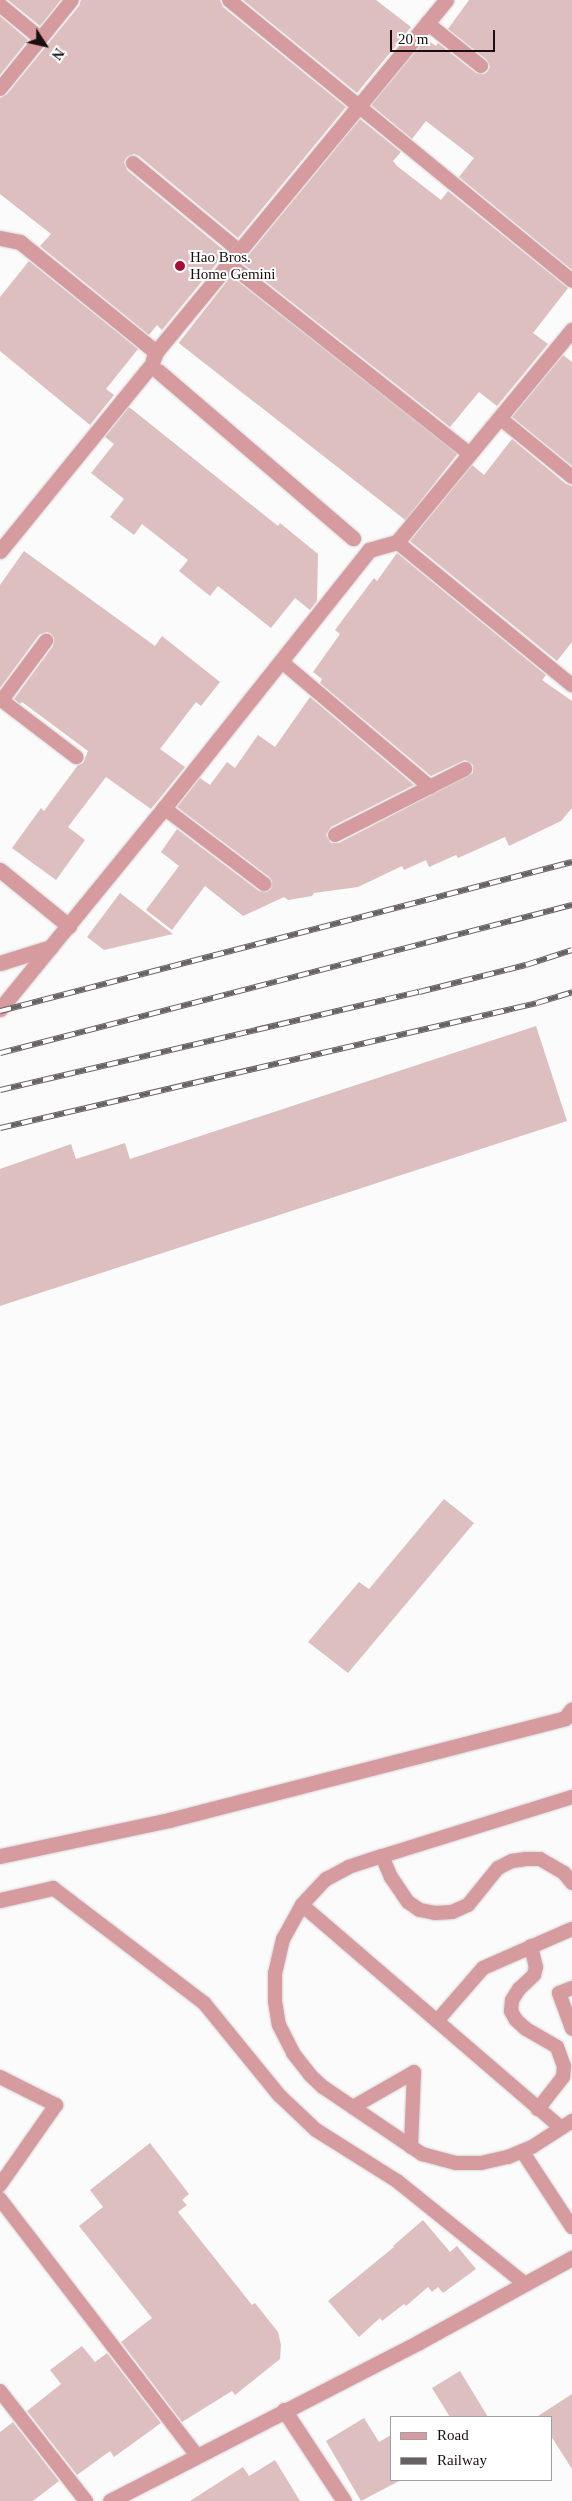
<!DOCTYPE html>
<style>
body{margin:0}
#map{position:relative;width:572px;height:2501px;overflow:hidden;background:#fbfbfb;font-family:Georgia,serif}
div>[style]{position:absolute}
.building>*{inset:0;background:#ddbfc0;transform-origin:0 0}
.roads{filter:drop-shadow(0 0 1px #d7d5d5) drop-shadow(0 0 1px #d7d5d5)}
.service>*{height:14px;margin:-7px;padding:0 7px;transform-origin:7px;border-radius:7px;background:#d69b9f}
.minor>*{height:15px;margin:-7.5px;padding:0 7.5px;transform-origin:7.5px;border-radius:7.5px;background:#d69b9f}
.tertiary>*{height:15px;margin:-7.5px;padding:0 7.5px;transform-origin:7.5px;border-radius:7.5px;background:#d69b9f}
.rail>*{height:5.5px;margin-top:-2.75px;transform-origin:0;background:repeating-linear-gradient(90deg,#fff 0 11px,#696262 0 22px);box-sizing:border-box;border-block:1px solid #696262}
.dots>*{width:14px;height:14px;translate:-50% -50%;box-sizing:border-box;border:2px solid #fff;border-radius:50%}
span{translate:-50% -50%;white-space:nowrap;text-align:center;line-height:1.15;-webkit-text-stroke:4px #fff;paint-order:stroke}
.poi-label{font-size:15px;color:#190f0f}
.left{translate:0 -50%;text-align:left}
.legend{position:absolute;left:390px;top:2416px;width:162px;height:65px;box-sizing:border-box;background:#fff;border:1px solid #a39f9f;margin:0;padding:6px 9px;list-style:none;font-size:15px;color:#190f0f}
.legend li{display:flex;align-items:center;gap:10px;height:25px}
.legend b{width:25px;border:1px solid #a39f9f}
.north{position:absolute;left:20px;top:20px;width:50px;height:50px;-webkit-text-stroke:4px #fff;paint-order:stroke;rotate:125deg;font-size:14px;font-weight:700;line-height:20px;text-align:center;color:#190f0f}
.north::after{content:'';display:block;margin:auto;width:18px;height:22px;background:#190f0f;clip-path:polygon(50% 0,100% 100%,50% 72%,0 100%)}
.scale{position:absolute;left:390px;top:30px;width:105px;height:22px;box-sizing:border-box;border:2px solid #190f0f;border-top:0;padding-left:6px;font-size:15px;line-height:18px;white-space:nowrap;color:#190f0f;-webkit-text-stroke:4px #fff;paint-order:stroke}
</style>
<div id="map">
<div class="building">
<div style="clip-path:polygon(8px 0,61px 0,40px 26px)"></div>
<div style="clip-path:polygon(81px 0,220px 0,223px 7px,346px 107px,238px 238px,139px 156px,134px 154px,127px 157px,124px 162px,127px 170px,226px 252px,162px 330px,157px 325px,149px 335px,40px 246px,51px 234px,0 194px,0 98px,7px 94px,79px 6px)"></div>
<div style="clip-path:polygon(243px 0,376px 0,411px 27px,357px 93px)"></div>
<div style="clip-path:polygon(469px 0,572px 0,572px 270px,459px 177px,474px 158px,426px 121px,412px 139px,371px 105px,426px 39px,436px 46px,438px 43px,476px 73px,484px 74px,487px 72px,490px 67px,487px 60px,448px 29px)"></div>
<div style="clip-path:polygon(0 16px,28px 40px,0 75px)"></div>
<div style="clip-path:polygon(360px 119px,401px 152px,393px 161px,397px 166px,441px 200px,448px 191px,568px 288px,533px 333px,548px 344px,497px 406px,479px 392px,450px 427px,242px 263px)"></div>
<div style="clip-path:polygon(29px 261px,138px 349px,106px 389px,114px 395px,90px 425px,0 351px,0 297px)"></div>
<div style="left:231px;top:276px;width:288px;height:85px;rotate:38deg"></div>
<div style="clip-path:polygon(563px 355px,572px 362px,572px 466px,512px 417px)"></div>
<div style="clip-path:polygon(129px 407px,278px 526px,280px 523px,318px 554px,317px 601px,310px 610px,295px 598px,271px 628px,218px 586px,210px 596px,179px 571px,188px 560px,142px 524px,134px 535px,110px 517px,124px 499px,91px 473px,114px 444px,105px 437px)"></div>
<div style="clip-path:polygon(512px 439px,566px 484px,572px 486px,572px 642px,557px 661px,410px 541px,472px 465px,484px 475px)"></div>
<div style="clip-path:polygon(24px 551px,155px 646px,162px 636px,220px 682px,201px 706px,196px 702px,160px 749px,185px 767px,151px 809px,106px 777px,68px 827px,85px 840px,56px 880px,12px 848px,41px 808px,44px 811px,78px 765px,83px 763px,88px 751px,22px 702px,20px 704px,14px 699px,53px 646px,54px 638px,51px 634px,47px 632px,39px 635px,0 688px,0 585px)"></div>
<div style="clip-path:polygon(397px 553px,546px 675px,542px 680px,572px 701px,572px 808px,561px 821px,509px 846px,505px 837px,458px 858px,456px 855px,429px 867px,426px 860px,404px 870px,402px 866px,358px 887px,314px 893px,312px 896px,288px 900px,284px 897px,243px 916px,205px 886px,172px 930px,146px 910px,179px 866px,161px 852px,177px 829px,259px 891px,267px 892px,271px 889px,272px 881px,269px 877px,177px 807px,200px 778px,210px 785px,227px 762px,235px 768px,258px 735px,275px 747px,310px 697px,414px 785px,331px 827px,326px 835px,331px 843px,339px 843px,473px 773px,473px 765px,465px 760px,431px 776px,320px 683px,322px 679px,313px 672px,340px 634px,335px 630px,374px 578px,377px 581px)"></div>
<div style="clip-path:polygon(120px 893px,173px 934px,104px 950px,87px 937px)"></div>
<div style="clip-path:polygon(536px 1026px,567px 1121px,0 1306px,0 1169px,71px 1144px,76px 1159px,125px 1143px,130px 1159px)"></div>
<div style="clip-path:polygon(444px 1499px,474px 1523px,348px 1673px,308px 1642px,359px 1582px,369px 1589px)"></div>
<div style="clip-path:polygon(150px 2143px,189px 2194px,182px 2200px,187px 2205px,178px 2212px,252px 2305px,255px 2303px,278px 2332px,281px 2345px,280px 2359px,235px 2395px,232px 2391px,182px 2422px,121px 2342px,152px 2318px,79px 2226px,103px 2207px,90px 2190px)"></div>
<div style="clip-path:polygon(423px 2220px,450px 2252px,457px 2246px,476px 2269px,443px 2293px,438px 2287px,432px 2292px,428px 2287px,406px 2306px,404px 2304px,382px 2321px,380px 2318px,359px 2337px,328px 2301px,394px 2247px,393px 2246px)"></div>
<div style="clip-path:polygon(82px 2346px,95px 2362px,107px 2353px,161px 2423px,114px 2457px,110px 2451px,77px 2475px,27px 2411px,61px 2384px,50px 2370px)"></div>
<div style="clip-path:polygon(460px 2371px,488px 2417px,450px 2417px,432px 2388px)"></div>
<div style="clip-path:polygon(572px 2394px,572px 2469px,551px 2436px,551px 2417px,538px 2416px)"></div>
<div style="clip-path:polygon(364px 2418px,379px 2442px,391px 2435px,391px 2480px,401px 2480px,361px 2501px,326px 2441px)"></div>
<div style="clip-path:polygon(13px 2422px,59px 2481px,33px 2501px,0 2501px,0 2432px)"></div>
<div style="clip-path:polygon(275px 2460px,300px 2501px,190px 2501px,243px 2467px,249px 2476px)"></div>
</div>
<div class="roads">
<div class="service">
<div style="left:229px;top:0;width:443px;rotate:39.3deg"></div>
<div style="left:0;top:5px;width:52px;rotate:39.5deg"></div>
<div style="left:427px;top:23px;width:69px;rotate:38.5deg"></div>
<div style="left:0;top:89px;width:114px;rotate:-51deg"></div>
<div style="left:133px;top:163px;width:136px;rotate:39.6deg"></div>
<div style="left:228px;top:263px;width:308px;rotate:38.3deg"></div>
<div style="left:500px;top:418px;width:93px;rotate:39.3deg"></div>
<div style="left:397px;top:542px;width:226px;rotate:39.3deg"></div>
<div style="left:282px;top:662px;width:194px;rotate:40.2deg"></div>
<div style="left:0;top:699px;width:96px;rotate:37.3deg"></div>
<div style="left:2px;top:700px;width:74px;rotate:-53.3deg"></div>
<div style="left:164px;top:808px;width:126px;rotate:37.2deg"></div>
<div style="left:335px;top:835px;width:146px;rotate:-26.9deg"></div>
<div style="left:572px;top:1797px;width:199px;rotate:162.7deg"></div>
<div style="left:382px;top:1856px;width:35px;rotate:162deg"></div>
<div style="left:349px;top:1867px;width:26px;rotate:152deg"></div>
<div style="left:326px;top:1879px;width:35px;rotate:133deg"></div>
<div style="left:302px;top:1905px;width:39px;rotate:119deg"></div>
<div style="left:283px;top:1939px;width:35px;rotate:103deg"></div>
<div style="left:275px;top:1973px;width:28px;rotate:90deg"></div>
<div style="left:275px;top:2001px;width:24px;rotate:81deg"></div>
<div style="left:279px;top:2025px;width:31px;rotate:63deg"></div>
<div style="left:293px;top:2053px;width:28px;rotate:52deg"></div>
<div style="left:310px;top:2075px;width:18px;rotate:43deg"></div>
<div style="left:323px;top:2087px;width:120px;rotate:34.1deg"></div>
<div style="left:422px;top:2154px;width:35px;rotate:15deg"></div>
<div style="left:456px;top:2163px;width:25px"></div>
<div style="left:481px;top:2163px;width:28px;rotate:-13deg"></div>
<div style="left:508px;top:2157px;width:26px;rotate:-23deg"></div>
<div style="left:532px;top:2147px;width:48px;rotate:-33deg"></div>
<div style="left:382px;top:1856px;width:23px;rotate:67deg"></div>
<div style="left:391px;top:1877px;width:30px;rotate:56deg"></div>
<div style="left:408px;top:1902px;width:14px;rotate:34deg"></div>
<div style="left:420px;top:1910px;width:15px;rotate:11deg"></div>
<div style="left:435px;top:1913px;width:17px;rotate:-3deg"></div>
<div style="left:452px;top:1912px;width:17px;rotate:-24deg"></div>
<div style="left:468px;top:1905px;width:48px;rotate:-51deg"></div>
<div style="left:498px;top:1868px;width:16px;rotate:-27deg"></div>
<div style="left:512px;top:1861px;width:14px;rotate:-8deg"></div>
<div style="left:526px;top:1859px;width:14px"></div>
<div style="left:540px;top:1859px;width:28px;rotate:30deg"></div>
<div style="left:564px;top:1873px;width:13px;rotate:51deg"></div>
<div style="left:53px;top:1888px;width:190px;rotate:37.3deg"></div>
<div style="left:204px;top:2003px;width:119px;rotate:50.8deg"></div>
<div style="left:279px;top:2095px;width:51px;rotate:43.4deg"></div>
<div style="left:316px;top:2130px;width:96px;rotate:32.2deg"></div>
<div style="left:397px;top:2181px;width:164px;rotate:38.8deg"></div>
<div style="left:302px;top:1905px;width:342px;rotate:40.7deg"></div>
<div style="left:531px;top:1946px;width:22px;rotate:77deg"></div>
<div style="left:536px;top:1967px;width:8px;rotate:104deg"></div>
<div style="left:534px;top:1975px;width:21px;rotate:137deg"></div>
<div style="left:519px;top:1989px;width:13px;rotate:122deg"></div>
<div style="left:512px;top:2000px;width:11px;rotate:95deg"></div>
<div style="left:511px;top:2011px;width:10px;rotate:61deg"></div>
<div style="left:516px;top:2020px;width:13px;rotate:42deg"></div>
<div style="left:526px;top:2029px;width:36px;rotate:30deg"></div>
<div style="left:557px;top:2047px;width:20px;rotate:70deg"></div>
<div style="left:564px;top:2066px;width:11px;rotate:95deg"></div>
<div style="left:563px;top:2077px;width:41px;rotate:128deg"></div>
<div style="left:572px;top:1988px;width:14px;rotate:159deg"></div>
<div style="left:559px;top:1993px;width:38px;rotate:70deg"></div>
<div style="left:437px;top:2021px;width:70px;rotate:-49deg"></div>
<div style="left:483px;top:1968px;width:97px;rotate:-23.7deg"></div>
<div style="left:0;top:2077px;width:63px;rotate:26.6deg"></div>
<div style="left:56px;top:2105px;width:98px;rotate:125deg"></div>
<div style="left:353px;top:2107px;width:70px;rotate:-29.8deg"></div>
<div style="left:414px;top:2072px;width:75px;rotate:92.3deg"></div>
<div style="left:522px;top:2151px;width:91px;rotate:56.7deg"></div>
<div style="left:0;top:2199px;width:324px;rotate:52.5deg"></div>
<div style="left:0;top:2391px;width:140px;rotate:52deg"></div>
</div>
<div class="minor">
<div style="left:0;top:238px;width:20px;rotate:11deg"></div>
<div style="left:20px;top:242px;width:175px;rotate:39deg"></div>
<div style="left:156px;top:352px;width:9px;rotate:111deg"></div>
<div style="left:156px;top:352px;width:456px;rotate:-50.5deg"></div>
<div style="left:0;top:551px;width:240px;rotate:-50.9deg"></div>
<div style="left:0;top:870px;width:89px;rotate:39.1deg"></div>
<div style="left:0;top:963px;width:53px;rotate:-17.4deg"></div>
<div style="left:0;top:1009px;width:259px;rotate:-50.8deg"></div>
<div style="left:164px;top:808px;width:330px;rotate:-51.5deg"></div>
<div style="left:369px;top:550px;width:29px;rotate:-16deg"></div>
<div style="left:397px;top:542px;width:275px;rotate:-50.5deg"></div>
<div style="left:0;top:1856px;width:173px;rotate:-12deg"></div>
<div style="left:169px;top:1820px;width:409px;rotate:-14.4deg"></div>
<div style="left:565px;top:1718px;width:11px;rotate:-52deg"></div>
<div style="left:0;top:1900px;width:54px;rotate:-12.8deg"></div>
</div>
<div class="tertiary">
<div style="left:158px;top:371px;width:257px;rotate:40.6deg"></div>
<div style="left:284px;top:2410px;width:109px;rotate:56.6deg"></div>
<div style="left:110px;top:2501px;width:348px;rotate:-27.2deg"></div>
<div style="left:419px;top:2342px;width:175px;rotate:-28.8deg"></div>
</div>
</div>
<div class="rail">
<div style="left:0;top:1011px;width:591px;rotate:-14.6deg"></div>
<div style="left:0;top:1053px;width:591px;rotate:-14.51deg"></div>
<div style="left:0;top:1090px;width:430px;rotate:-13.2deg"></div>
<div style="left:419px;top:992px;width:110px;rotate:-14.2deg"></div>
<div style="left:526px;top:965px;width:48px;rotate:-18.1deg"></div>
<div style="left:0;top:1128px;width:551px;rotate:-13.1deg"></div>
<div style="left:537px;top:1003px;width:37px;rotate:-17deg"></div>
</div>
<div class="dots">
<div style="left:180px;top:266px;background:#a70e37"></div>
</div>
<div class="poi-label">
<span class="left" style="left:190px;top:266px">Hao Bros.<br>Home Gemini</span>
</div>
<ul class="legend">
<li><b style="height:6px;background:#d69b9f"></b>Road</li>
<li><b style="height:6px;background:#696262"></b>Railway</li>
</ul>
<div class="north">N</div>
<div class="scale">20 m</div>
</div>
